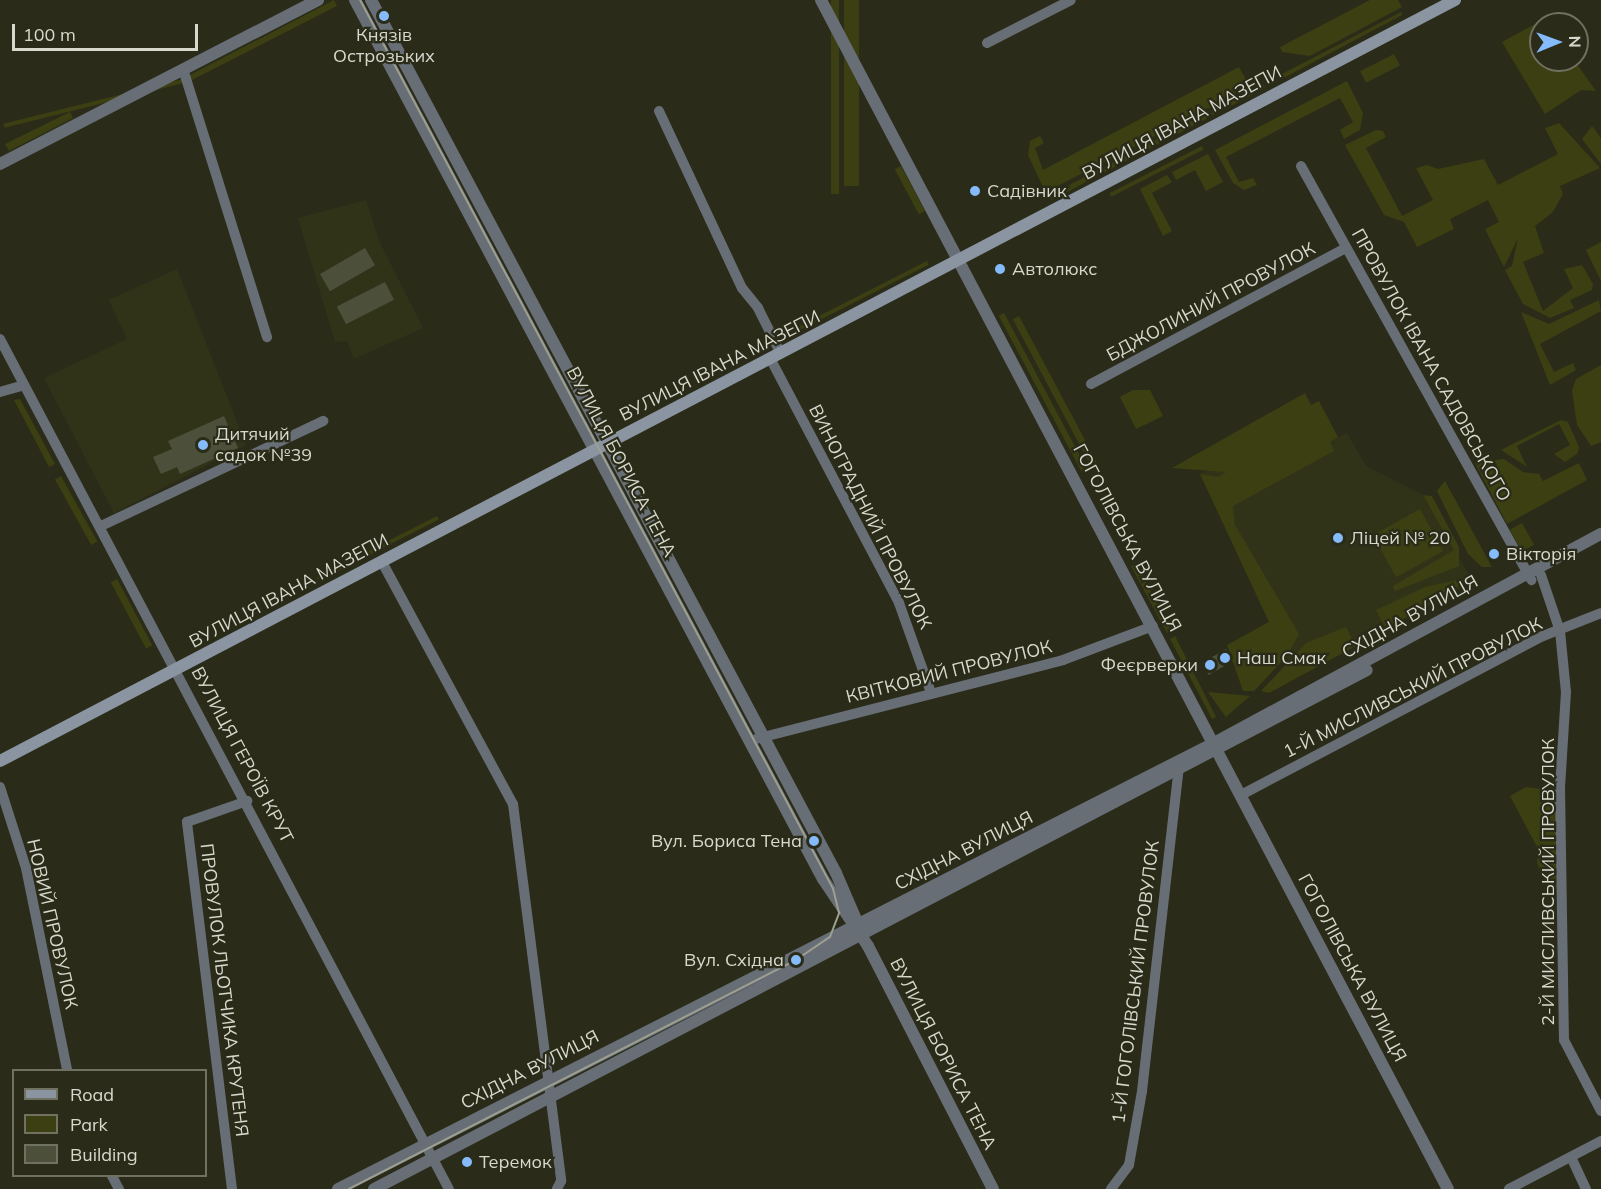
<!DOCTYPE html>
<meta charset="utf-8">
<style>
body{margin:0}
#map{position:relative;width:1601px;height:1189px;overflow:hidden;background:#2a2c19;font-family:Mulish,sans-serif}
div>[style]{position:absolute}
.built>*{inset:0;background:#313319}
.green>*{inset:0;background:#3c3f11;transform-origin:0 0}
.building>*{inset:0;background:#4c4f3a;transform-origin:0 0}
.minor>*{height:10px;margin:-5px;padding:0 5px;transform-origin:5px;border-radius:5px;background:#686e76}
.tertiary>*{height:12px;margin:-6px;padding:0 6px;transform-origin:6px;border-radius:6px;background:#686e76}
.secondary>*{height:12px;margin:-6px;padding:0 6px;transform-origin:6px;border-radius:6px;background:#8a95a1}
.tram>*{height:1.5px;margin:-0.75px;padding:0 0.75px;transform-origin:0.75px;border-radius:0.75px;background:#9d9f90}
.dots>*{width:16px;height:16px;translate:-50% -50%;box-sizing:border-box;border:3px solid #2a2c19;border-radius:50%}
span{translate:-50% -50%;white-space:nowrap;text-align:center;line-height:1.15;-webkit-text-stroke:4.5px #2a2c19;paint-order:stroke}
.poi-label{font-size:18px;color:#d8d9cd}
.left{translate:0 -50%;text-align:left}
.right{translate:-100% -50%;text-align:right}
.street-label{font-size:18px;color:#d8d9cd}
.legend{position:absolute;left:12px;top:1069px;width:195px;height:108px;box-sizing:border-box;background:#2a2c19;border:2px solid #707161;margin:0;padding:8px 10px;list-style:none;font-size:18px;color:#d8d9cd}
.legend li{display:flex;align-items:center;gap:12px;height:30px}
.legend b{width:30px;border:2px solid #707161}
.north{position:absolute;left:1529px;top:12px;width:60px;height:60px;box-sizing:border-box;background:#2a2c19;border:2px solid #707161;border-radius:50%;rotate:89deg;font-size:16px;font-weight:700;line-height:24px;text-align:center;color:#d8d9cd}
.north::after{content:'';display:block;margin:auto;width:21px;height:27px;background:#86bbfb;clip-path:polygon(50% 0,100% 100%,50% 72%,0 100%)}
.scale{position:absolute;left:12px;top:24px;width:186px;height:27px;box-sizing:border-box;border:3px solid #d8d9cd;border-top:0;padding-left:8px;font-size:18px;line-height:21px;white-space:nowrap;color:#d8d9cd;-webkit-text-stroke:4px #2a2c19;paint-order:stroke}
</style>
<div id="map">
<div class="built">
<div style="clip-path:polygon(366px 200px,379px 241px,423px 328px,354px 359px,347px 341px,335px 342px,298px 218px)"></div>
<div style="clip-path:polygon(177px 269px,246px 445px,114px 513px,44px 378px,127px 339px,109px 300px)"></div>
<div style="clip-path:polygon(1321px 408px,1338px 437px,1347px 433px,1366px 466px,1423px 495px,1473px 582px,1296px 678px,1200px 474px)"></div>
</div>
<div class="green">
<div style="clip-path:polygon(334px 0,337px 6px,190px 81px,188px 76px)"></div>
<div style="left:831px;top:0;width:8px;height:194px"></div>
<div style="left:844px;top:0;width:15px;height:186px"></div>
<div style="clip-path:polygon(1370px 0,1398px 0,1402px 7px,1310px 56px,1282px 52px,1280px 47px)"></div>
<div style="clip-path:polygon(1401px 12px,1402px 15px,1282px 79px,1280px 75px)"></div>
<div style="clip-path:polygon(1537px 23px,1544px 24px,1541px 60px,1574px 60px,1596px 91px,1581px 90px,1545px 114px,1502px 42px)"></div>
<div style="left:1394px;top:54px;width:13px;height:38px;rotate:63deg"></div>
<div style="clip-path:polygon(1239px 67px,1250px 87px,1048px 191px,1043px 187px,1028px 155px,1030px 141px,1040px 136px,1044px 143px,1035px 148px,1043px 170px)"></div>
<div style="left:183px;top:79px;width:4px;height:185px;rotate:76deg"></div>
<div style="clip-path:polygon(1347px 81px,1363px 113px,1360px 130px,1344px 139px,1340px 130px,1353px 122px,1340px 98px,1226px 157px,1239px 182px,1253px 178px,1257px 185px,1244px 190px,1233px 183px,1215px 150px)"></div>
<div style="clip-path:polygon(1263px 84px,1265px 88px,1052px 200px,1050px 195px)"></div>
<div style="clip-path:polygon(70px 112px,73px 118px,9px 151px,5px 144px)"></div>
<div style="clip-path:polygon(1559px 123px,1600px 168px,1560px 186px,1563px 194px,1553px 212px,1535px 226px,1544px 253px,1523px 262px,1543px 311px,1573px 288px,1564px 269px,1582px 265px,1593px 284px,1592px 290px,1570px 300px,1574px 308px,1550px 318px,1523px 304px,1505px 270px,1512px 266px,1518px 238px,1504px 267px,1485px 229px,1499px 222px,1488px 200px,1450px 219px,1454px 229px,1417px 247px,1404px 222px,1384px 215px,1345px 145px,1376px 130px,1383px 131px,1386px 137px,1366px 148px,1402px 216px,1433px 200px,1416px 168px,1427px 165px,1438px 169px,1484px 159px,1498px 185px,1558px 154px,1545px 128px)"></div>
<div style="clip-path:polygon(1592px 126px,1601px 138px,1601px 164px,1582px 139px)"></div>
<div style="left:1202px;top:146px;width:4px;height:104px;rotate:63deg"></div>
<div style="clip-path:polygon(1208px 154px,1223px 182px,1206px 191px,1195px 170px,1176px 180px,1172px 172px)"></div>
<div style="left:901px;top:166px;width:51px;height:7px;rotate:62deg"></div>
<div style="clip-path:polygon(1167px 175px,1172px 182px,1152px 193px,1172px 231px,1163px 236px,1140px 189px)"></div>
<div style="clip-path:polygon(1601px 242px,1601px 281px,1586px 250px)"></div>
<div style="left:927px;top:261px;width:4px;height:146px;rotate:63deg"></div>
<div style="clip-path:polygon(1599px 300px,1601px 311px,1540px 344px,1554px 372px,1573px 363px,1576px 370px,1550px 385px,1521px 312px,1549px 324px)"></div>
<div style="left:1004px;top:313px;width:176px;height:6px;rotate:62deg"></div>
<div style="left:1019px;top:316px;width:166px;height:7px;rotate:62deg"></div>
<div style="clip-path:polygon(1601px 365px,1601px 442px,1591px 446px,1577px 425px,1572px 391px,1576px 379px)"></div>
<div style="clip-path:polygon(1133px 390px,1150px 390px,1163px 416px,1136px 429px,1120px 397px)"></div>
<div style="clip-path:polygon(1305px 393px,1311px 405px,1319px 401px,1338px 437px,1330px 442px,1334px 451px,1233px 506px,1235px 525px,1299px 634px,1287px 656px,1254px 691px,1243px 691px,1227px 645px,1269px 622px,1200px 474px,1218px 477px,1226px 472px,1172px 468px)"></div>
<div style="clip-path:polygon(20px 399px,55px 464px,49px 467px,14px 400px)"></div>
<div style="clip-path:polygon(1561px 420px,1568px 422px,1579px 447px,1577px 454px,1565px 462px,1554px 454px,1570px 445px,1559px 424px,1517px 446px,1527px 467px,1501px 450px)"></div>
<div style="clip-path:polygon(1504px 459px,1523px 472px,1539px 474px,1543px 481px,1579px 463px,1587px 480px,1507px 524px,1475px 463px)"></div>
<div style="left:61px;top:476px;width:75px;height:7px;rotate:61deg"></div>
<div style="clip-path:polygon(1445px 481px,1492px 567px,1482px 567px,1468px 554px,1437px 491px)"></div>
<div style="clip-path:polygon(1423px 495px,1432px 496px,1459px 547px,1459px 566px,1395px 591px,1393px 586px,1454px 550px)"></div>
<div style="left:1420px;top:509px;width:48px;height:54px;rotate:61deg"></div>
<div style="left:437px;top:516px;width:4px;height:135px;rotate:63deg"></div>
<div style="left:1522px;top:523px;width:25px;height:14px;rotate:61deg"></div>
<div style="clip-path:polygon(1136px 563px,1171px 630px,1167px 633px,1131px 566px)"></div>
<div style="clip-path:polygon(1476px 576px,1386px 629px,1376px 610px,1425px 587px)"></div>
<div style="left:117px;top:579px;width:75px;height:7px;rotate:62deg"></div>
<div style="clip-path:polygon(1346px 627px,1356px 646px,1269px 693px,1261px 691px,1306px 643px)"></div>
<div style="clip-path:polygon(1175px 636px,1216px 717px,1212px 719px,1170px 639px)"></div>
<div style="clip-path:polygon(1208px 692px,1250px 696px,1226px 717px)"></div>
<div style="clip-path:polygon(1526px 787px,1556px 791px,1558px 894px,1552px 896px,1537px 863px,1538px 849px,1510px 796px)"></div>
</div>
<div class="building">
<div style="left:365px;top:248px;width:20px;height:52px;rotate:60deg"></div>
<div style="left:385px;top:282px;width:20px;height:54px;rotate:63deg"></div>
<div style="clip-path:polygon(224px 416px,238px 448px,180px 474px,177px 467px,161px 474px,153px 457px,172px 449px,168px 441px)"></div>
<div style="left:1226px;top:649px;width:14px;height:28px;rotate:60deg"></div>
</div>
<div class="minor">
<div style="left:987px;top:43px;width:94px;rotate:-27.1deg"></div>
<div style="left:183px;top:69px;width:281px;rotate:72.6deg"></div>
<div style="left:659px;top:111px;width:195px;rotate:64.9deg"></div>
<div style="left:742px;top:288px;width:26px;rotate:51deg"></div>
<div style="left:758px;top:308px;width:51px;rotate:63.4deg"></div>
<div style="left:1301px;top:166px;width:474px;rotate:60.9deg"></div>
<div style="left:0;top:339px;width:961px;rotate:62.16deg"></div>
<div style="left:771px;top:360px;width:275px;rotate:62.2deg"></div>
<div style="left:899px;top:603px;width:96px;rotate:70.4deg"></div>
<div style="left:1091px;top:384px;width:289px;rotate:-28.1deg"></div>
<div style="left:0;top:392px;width:25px;rotate:-16deg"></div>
<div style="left:101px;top:526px;width:246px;rotate:-25.3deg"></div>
<div style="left:382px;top:562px;width:275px;rotate:61.6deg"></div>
<div style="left:513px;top:804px;width:380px;rotate:82.7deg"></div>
<div style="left:561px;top:1181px;width:9px;rotate:117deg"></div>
<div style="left:1541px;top:575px;width:59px;rotate:71.3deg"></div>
<div style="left:1560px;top:631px;width:61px;rotate:84.4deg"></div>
<div style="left:1566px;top:692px;width:95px;rotate:93.6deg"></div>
<div style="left:1560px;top:787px;width:253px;rotate:89.1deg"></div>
<div style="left:1564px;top:1040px;width:80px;rotate:62.5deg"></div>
<div style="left:756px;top:739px;width:317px;rotate:-14.4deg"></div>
<div style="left:1063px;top:660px;width:96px;rotate:-20.7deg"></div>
<div style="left:0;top:787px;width:85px;rotate:72.2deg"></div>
<div style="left:26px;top:868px;width:206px;rotate:78.5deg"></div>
<div style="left:1241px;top:795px;width:341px;rotate:-27.8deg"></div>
<div style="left:1543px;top:636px;width:62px;rotate:-21.6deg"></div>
<div style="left:1571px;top:1157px;width:35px;rotate:65deg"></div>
<div style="left:112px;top:1176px;width:15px;rotate:62deg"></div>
<div style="left:232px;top:1189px;width:370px;rotate:-97deg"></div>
<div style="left:187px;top:822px;width:64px;rotate:-19.3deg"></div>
<div style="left:1111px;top:1189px;width:30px;rotate:-53deg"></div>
<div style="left:1129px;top:1165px;width:75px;rotate:-80deg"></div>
<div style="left:1142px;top:1091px;width:320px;rotate:-83.5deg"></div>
<div style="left:1509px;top:1189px;width:104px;rotate:-27.6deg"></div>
</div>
<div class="tertiary">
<div style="left:355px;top:0;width:996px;rotate:61.97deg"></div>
<div style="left:823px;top:879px;width:81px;rotate:56.1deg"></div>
<div style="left:868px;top:946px;width:273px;rotate:62.8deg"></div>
<div style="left:371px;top:0;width:989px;rotate:61.96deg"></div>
<div style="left:836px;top:873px;width:63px;rotate:66.7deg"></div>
<div style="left:821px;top:0;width:1344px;rotate:62.2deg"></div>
<div style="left:0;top:164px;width:358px;rotate:-27.3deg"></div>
<div style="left:338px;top:1189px;width:983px;rotate:-26.98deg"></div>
<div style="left:1214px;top:743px;width:440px;rotate:-28.4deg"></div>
<div style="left:374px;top:1189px;width:1120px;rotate:-27.59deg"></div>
</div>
<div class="secondary">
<div style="left:0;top:761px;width:1642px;rotate:-27.61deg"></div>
</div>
<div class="tram">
<div style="left:349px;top:1189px;width:502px;rotate:-27.13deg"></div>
<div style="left:796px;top:960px;width:41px;rotate:-34.1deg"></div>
<div style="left:830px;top:937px;width:26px;rotate:-69deg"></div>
<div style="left:839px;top:913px;width:25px;rotate:-104deg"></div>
<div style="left:833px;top:889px;width:1007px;rotate:-118.02deg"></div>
</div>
<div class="dots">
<div style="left:384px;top:16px;background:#86bbfb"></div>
<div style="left:975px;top:191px;background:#86bbfb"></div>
<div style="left:1000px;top:269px;background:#86bbfb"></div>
<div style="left:203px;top:445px;background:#86bbfb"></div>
<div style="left:1338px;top:538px;background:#86bbfb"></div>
<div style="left:1494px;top:554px;background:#86bbfb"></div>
<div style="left:1225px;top:658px;background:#86bbfb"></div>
<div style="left:1210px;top:665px;background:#86bbfb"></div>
<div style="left:814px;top:841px;background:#86bbfb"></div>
<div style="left:796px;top:960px;background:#86bbfb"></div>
<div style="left:467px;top:1162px;background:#86bbfb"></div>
</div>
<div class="poi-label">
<span style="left:384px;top:46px">Князів<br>Острозьких</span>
<span class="left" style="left:987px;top:191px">Садівник</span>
<span class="left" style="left:1012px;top:269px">Автолюкс</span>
<span class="left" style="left:215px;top:445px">Дитячий<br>садок №39</span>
<span class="left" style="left:1350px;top:538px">Ліцей № 20</span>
<span class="left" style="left:1506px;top:554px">Вікторія</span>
<span class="left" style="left:1237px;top:658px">Наш Смак</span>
<span class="right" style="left:1198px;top:665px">Феєрверки</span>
<span class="right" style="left:802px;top:841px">Вул. Бориса Тена</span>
<span class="right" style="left:784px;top:960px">Вул. Східна</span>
<span class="left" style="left:479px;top:1162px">Теремок</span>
</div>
<div class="street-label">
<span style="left:1182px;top:123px;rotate:-28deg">ВУЛИЦЯ ІВАНА МАЗЕПИ</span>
<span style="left:1211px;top:302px;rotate:-28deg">БДЖОЛИНИЙ ПРОВУЛОК</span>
<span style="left:1431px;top:365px;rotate:61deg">ПРОВУЛОК ІВАНА САДОВСЬКОГО</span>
<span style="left:720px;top:366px;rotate:-27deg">ВУЛИЦЯ ІВАНА МАЗЕПИ</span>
<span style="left:621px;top:462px;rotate:62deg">ВУЛИЦЯ БОРИСА ТЕНА</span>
<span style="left:870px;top:517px;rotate:63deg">ВИНОГРАДНИЙ ПРОВУЛОК</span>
<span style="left:1127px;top:538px;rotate:62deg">ГОГОЛІВСЬКА ВУЛИЦЯ</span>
<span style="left:289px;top:591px;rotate:-28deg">ВУЛИЦЯ ІВАНА МАЗЕПИ</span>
<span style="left:1410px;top:617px;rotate:-29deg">СХІДНА ВУЛИЦЯ</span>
<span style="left:949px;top:672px;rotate:-14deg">КВІТКОВИЙ ПРОВУЛОК</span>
<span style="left:1413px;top:688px;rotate:-27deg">1-Й МИСЛИВСЬКИЙ ПРОВУЛОК</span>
<span style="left:242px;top:755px;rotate:62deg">ВУЛИЦЯ ГЕРОЇВ КРУТ</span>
<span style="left:964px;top:851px;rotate:-27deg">СХІДНА ВУЛИЦЯ</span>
<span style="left:1548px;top:882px;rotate:-90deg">2-Й МИСЛИВСЬКИЙ ПРОВУЛОК</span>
<span style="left:52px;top:924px;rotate:77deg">НОВИЙ ПРОВУЛОК</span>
<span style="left:1352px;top:968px;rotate:62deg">ГОГОЛІВСЬКА ВУЛИЦЯ</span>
<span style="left:1136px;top:982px;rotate:-83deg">1-Й ГОГОЛІВСЬКИЙ ПРОВУЛОК</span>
<span style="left:224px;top:990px;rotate:83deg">ПРОВУЛОК ЛЬОТЧИКА КРУТЕНЯ</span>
<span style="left:943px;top:1054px;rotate:63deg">ВУЛИЦЯ БОРИСА ТЕНА</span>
<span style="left:530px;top:1070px;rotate:-27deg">СХІДНА ВУЛИЦЯ</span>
</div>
<ul class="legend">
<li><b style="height:8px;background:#8a95a1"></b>Road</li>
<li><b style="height:16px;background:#3c3f11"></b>Park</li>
<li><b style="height:16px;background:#4c4f3a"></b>Building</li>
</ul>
<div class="north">N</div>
<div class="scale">100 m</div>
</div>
